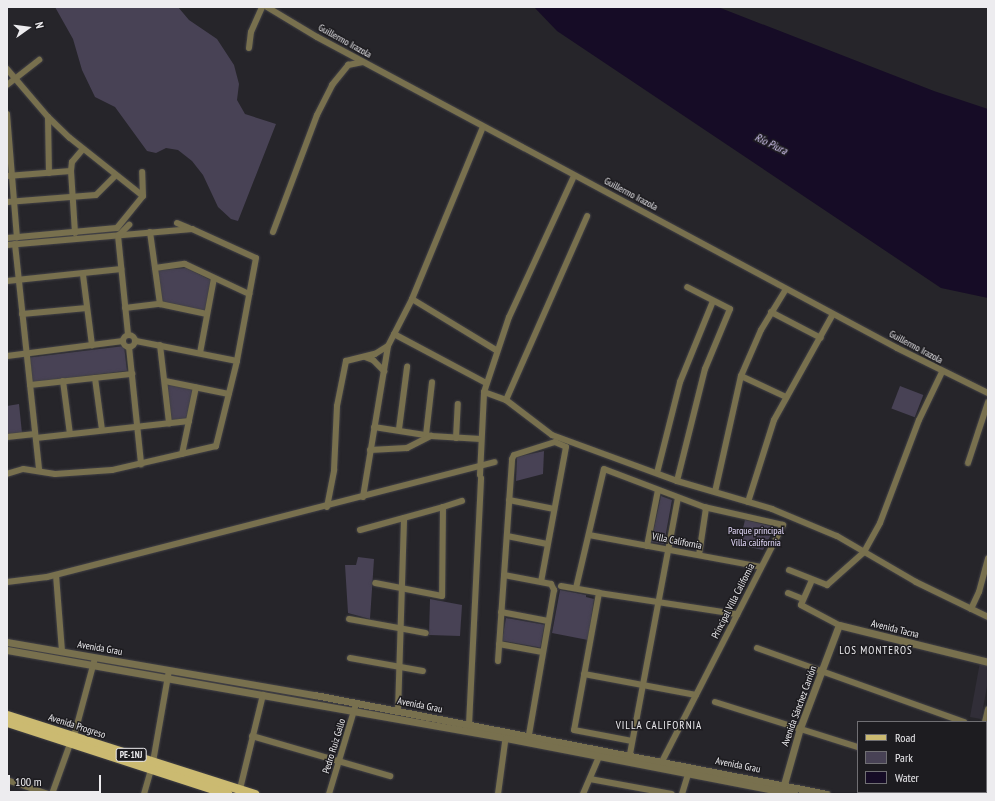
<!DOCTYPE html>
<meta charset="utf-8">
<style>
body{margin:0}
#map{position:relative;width:995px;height:801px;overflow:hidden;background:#26252a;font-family:"PT Sans Narrow",sans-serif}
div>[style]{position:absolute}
.built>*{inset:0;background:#312e38}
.green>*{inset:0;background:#484255;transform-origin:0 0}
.water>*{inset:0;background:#160c26}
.roads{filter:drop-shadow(0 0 1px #424146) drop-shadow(0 0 1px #424146)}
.minor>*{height:6px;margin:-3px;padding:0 3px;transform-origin:3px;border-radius:3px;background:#78704e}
.minor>.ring{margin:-3px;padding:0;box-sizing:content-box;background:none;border:6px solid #78704e;border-radius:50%}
.tertiary>*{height:7px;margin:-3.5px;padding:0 3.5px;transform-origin:3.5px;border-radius:3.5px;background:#78704e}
.primary>*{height:9px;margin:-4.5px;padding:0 4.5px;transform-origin:4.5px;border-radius:4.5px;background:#cbba71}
span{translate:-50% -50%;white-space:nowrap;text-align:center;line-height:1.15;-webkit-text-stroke:3px #1d1c20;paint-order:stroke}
.shield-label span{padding:1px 3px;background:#1d1c20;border:1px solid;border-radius:3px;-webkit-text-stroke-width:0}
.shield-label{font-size:9px;color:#edecef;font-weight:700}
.street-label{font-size:10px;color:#edecef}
.park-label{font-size:10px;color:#e5dafd}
.water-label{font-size:11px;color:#dccdfc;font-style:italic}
.neighbourhood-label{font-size:11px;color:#edecef;letter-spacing:1px}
.frame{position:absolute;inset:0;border:8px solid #edecef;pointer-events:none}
.legend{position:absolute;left:857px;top:721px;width:130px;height:72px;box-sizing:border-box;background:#1d1c20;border:1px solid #706f73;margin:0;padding:5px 7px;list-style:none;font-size:12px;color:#edecef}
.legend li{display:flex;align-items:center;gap:8px;height:20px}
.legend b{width:20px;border:1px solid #706f73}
.north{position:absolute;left:8px;top:8px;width:40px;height:40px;-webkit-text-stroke:3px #1d1c20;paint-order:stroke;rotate:76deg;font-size:11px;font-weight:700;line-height:16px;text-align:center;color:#edecef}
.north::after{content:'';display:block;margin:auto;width:14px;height:18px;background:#edecef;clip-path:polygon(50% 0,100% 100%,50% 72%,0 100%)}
.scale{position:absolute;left:8px;top:775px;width:93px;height:18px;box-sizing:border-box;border:2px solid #edecef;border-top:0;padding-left:5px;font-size:12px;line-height:14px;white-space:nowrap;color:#edecef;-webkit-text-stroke:3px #1d1c20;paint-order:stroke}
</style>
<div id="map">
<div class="built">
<div style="clip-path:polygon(980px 662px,988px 664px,988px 681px,981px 719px,970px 717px)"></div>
</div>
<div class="green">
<div style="clip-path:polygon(55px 7px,178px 7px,189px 20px,217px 39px,234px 65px,239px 84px,237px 100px,245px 114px,276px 124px,238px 221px,231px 219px,218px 207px,203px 175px,192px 161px,178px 150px,166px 148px,156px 153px,147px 151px,115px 107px,95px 97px,82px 70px,73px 39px)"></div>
<div style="clip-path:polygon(186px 268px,211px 280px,205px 311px,162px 303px,158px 270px)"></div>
<div style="left:124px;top:346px;width:25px;height:95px;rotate:83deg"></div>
<div style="clip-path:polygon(167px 384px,193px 389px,188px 419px,172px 421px)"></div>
<div style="left:900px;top:386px;width:25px;height:24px;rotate:21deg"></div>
<div style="clip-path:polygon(19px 404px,22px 433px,7px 435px,7px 406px)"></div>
<div style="clip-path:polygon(544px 451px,543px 474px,516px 481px,517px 457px)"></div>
<div style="clip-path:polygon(661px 496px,672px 500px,664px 544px,651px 542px)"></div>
<div style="clip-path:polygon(745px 520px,775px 527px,763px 550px,739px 545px)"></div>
<div style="clip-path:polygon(358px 557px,374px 559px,370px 619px,348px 613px,345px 565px,356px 565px)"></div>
<div style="clip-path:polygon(560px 590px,586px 595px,586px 597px,594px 599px,588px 640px,552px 633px)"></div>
<div style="clip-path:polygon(430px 599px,462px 605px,460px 636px,429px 635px)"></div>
<div style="left:506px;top:618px;width:39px;height:23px;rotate:10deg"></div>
</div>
<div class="water">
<div style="clip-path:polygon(534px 7px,718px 7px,934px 91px,988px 109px,988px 298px,941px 288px,557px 31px)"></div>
</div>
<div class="roads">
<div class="minor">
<div style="left:267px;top:7px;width:58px;rotate:31deg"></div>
<div style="left:317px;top:37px;width:658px;rotate:28.2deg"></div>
<div style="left:897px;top:348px;width:102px;rotate:26.3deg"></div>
<div style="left:249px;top:48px;width:16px;rotate:-83deg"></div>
<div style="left:251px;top:32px;width:27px;rotate:-66deg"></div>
<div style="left:7px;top:69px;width:63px;rotate:49.5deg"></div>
<div style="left:48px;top:117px;width:30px;rotate:44deg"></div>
<div style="left:70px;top:138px;width:93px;rotate:38.5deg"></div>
<div style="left:7px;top:85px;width:41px;rotate:-38deg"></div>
<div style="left:7px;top:114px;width:124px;rotate:85.4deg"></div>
<div style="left:48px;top:117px;width:56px;rotate:89deg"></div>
<div style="left:71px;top:171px;width:62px;rotate:86.3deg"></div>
<div style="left:7px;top:176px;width:64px;rotate:-4.5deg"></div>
<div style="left:71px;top:171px;width:9px;rotate:-84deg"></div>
<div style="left:72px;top:162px;width:17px;rotate:-50deg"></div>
<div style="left:574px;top:176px;width:155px;rotate:114.7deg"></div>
<div style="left:509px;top:317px;width:79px;rotate:108.4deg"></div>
<div style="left:484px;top:392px;width:23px;rotate:20deg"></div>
<div style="left:506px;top:400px;width:201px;rotate:-66.2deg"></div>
<div style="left:7px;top:202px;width:89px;rotate:-4.5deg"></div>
<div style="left:96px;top:195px;width:27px;rotate:-45deg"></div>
<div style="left:177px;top:223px;width:13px;rotate:23deg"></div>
<div style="left:150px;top:232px;width:73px;rotate:82.1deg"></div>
<div style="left:273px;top:232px;width:125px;rotate:-69.4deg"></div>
<div style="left:317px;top:115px;width:34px;rotate:-63deg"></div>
<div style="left:332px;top:85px;width:26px;rotate:-51deg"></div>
<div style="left:348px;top:65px;width:15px;rotate:-11deg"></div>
<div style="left:7px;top:238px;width:110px;rotate:-5.2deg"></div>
<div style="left:117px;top:228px;width:41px;rotate:-50.9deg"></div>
<div style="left:143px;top:196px;width:24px;rotate:-92deg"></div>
<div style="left:15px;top:244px;width:227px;rotate:83.9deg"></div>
<div style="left:7px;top:245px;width:186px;rotate:-4.9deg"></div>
<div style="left:192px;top:229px;width:70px;rotate:24.4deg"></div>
<div style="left:256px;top:258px;width:105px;rotate:100.5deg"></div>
<div style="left:237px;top:361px;width:88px;rotate:103.9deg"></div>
<div style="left:216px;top:446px;width:107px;rotate:167deg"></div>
<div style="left:112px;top:470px;width:57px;rotate:176deg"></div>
<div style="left:55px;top:474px;width:32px;rotate:-171deg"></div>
<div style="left:23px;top:469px;width:17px;rotate:163deg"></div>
<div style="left:155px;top:268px;width:30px;rotate:-8deg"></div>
<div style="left:185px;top:264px;width:71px;rotate:25.1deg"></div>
<div style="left:83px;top:275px;width:71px;rotate:82.7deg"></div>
<div style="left:7px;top:281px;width:115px;rotate:-6deg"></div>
<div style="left:412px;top:299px;width:98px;rotate:31.3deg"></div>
<div style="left:125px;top:308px;width:35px;rotate:-7deg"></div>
<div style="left:160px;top:304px;width:48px;rotate:12deg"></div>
<div style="left:771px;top:312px;width:56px;rotate:27.5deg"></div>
<div style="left:22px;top:314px;width:65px;rotate:-5.3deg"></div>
<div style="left:128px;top:334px;width:99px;rotate:-95.8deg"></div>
<div style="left:118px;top:236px;width:16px;rotate:-45deg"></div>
<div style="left:394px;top:334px;width:104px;rotate:28deg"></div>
<div class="ring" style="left:123px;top:335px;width:6px;height:6px"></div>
<div style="left:136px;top:341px;width:103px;rotate:11.2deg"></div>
<div style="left:160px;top:345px;width:79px;rotate:83.4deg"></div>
<div style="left:129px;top:347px;width:118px;rotate:84.1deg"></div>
<div style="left:200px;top:353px;width:76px;rotate:-79.4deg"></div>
<div style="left:7px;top:356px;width:117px;rotate:-7.4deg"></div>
<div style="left:365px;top:357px;width:9px;rotate:21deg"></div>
<div style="left:373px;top:360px;width:16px;rotate:45deg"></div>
<div style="left:741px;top:376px;width:50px;rotate:25deg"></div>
<div style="left:95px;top:378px;width:52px;rotate:82.3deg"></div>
<div style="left:63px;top:381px;width:53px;rotate:82.5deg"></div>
<div style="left:165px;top:381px;width:65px;rotate:11.5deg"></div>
<div style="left:30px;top:385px;width:103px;rotate:-6.2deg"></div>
<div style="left:506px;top:400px;width:58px;rotate:37.3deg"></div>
<div style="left:552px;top:435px;width:133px;rotate:20.2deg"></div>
<div style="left:677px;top:481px;width:99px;rotate:16.4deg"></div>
<div style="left:772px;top:509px;width:70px;rotate:22.6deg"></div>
<div style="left:837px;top:536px;width:91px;rotate:30.2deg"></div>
<div style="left:916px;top:582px;width:80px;rotate:25.9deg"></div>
<div style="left:374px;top:427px;width:58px;rotate:9deg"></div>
<div style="left:431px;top:436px;width:50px;rotate:3.4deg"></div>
<div style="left:399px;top:429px;width:63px;rotate:-82.6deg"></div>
<div style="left:426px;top:435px;width:53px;rotate:-83.5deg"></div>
<div style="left:7px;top:437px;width:28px;rotate:-6deg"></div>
<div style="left:36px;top:438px;width:154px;rotate:-6.3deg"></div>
<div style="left:456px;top:438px;width:34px;rotate:-87deg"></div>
<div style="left:370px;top:450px;width:37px;rotate:-3deg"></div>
<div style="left:407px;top:448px;width:27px;rotate:-27deg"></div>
<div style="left:182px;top:454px;width:68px;rotate:-78.2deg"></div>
<div style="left:968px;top:463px;width:64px;rotate:-71.8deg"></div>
<div style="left:657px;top:473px;width:94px;rotate:-75.8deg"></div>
<div style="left:680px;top:382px;width:87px;rotate:-67.8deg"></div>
<div style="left:480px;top:475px;width:83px;rotate:-87.2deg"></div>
<div style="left:677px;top:481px;width:115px;rotate:-76deg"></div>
<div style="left:705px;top:369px;width:65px;rotate:-67.4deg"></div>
<div style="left:730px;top:309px;width:48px;rotate:-152.9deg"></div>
<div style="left:715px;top:492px;width:119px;rotate:-77.4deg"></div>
<div style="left:741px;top:376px;width:50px;rotate:-66.5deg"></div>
<div style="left:761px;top:330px;width:48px;rotate:-58.6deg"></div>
<div style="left:363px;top:497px;width:153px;rotate:-80.6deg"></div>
<div style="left:388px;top:346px;width:53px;rotate:-62.9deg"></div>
<div style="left:412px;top:299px;width:186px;rotate:-67.6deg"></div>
<div style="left:509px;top:500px;width:46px;rotate:11.3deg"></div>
<div style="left:748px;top:502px;width:86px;rotate:-72.4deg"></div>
<div style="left:774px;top:420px;width:121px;rotate:-60.9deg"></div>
<div style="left:327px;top:507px;width:38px;rotate:-79deg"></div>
<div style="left:334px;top:470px;width:64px;rotate:-87.3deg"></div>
<div style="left:337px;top:406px;width:46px;rotate:-78.7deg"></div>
<div style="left:346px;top:361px;width:30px;rotate:-14deg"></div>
<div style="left:375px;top:354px;width:15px;rotate:-32deg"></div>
<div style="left:443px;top:507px;width:20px;rotate:-18deg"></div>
<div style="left:360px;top:530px;width:86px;rotate:-15.5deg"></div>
<div style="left:443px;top:507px;width:89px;rotate:90.6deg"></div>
<div style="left:442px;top:596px;width:68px;rotate:-169deg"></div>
<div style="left:589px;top:535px;width:175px;rotate:10.5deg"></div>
<div style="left:507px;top:536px;width:41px;rotate:11.3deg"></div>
<div style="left:647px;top:546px;width:57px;rotate:-78.9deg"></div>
<div style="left:699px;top:555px;width:48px;rotate:-81.5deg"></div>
<div style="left:789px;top:570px;width:41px;rotate:21.5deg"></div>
<div style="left:827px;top:585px;width:50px;rotate:-41.7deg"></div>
<div style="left:864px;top:552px;width:33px;rotate:-61deg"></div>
<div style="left:880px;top:523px;width:110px;rotate:-69.3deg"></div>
<div style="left:919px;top:420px;width:53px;rotate:-64.4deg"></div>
<div style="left:56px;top:575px;width:77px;rotate:85.5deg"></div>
<div style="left:504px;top:575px;width:48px;rotate:10.8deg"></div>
<div style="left:551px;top:584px;width:7px;rotate:63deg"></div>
<div style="left:554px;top:590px;width:147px;rotate:99.8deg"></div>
<div style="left:812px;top:580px;width:27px;rotate:114deg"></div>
<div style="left:801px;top:605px;width:43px;rotate:27.8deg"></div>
<div style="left:7px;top:582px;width:40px;rotate:-7.1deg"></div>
<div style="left:47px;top:577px;width:462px;rotate:-14.4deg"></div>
<div style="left:561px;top:586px;width:39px;rotate:10deg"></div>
<div style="left:599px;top:593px;width:139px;rotate:100.3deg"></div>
<div style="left:574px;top:730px;width:59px;rotate:10.7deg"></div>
<div style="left:576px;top:588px;width:122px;rotate:-76.8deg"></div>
<div style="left:604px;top:469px;width:107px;rotate:20.8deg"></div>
<div style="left:704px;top:507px;width:81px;rotate:12.8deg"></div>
<div style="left:783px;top:525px;width:265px;rotate:117.1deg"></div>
<div style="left:599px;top:593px;width:140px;rotate:8.7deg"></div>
<div style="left:788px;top:593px;width:16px;rotate:22deg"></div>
<div style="left:971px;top:609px;width:19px;rotate:-65deg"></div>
<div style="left:979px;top:592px;width:35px;rotate:-75deg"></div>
<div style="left:501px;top:612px;width:48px;rotate:10.8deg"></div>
<div style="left:349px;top:619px;width:78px;rotate:10.3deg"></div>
<div style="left:499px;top:644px;width:44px;rotate:10.5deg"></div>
<div style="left:757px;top:648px;width:220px;rotate:19.7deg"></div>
<div style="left:350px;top:658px;width:74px;rotate:10.1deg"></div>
<div style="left:498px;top:661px;width:202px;rotate:-86deg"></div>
<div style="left:512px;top:459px;width:4px;rotate:-63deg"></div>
<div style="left:514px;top:455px;width:43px;rotate:-17.6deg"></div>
<div style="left:555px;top:442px;width:12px;rotate:24deg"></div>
<div style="left:566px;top:447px;width:137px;rotate:100.5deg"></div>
<div style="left:584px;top:674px;width:114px;rotate:10.6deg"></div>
<div style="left:715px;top:702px;width:150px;rotate:17.5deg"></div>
<div style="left:398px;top:711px;width:193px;rotate:-88.2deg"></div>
<div style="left:985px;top:722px;width:13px;rotate:-77deg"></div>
<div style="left:469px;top:725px;width:247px;rotate:-87.2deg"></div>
<div style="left:74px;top:736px;width:81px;rotate:-74.9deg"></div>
<div style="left:252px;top:736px;width:144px;rotate:16.2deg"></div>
<div style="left:630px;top:754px;width:260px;rotate:-79.4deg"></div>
<div style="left:590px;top:779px;width:83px;rotate:10.4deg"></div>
<div style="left:7px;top:780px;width:43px;rotate:18.9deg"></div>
<div style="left:240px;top:789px;width:97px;rotate:-76.3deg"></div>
<div style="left:52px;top:794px;width:53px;rotate:-70.2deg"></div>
<div style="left:144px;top:794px;width:33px;rotate:-74deg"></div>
<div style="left:153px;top:762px;width:93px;rotate:-80.1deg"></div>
<div style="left:329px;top:794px;width:94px;rotate:-73.3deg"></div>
<div style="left:498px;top:794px;width:60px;rotate:-82.3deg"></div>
<div style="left:583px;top:794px;width:46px;rotate:-66.8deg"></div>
<div style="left:682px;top:794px;width:21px;rotate:-73deg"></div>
<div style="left:968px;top:794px;width:2px;rotate:-90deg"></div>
</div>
<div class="tertiary">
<div style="left:7px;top:642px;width:313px;rotate:9.8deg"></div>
<div style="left:315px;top:695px;width:521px;rotate:10.94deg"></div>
<div style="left:7px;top:650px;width:507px;rotate:10deg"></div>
<div style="left:506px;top:738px;width:294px;rotate:11deg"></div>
<div style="left:783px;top:788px;width:62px;rotate:-74.2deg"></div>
<div style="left:800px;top:728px;width:110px;rotate:-69.3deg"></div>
<div style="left:839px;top:625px;width:154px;rotate:13.9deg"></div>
</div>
<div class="primary">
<div style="left:7px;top:715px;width:260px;rotate:17.7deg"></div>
<div style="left:7px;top:722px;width:232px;rotate:18deg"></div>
</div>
</div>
<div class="shield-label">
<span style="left:131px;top:755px">PE-1NJ</span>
</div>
<div class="street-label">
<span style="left:345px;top:41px;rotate:29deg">Guillermo Irazola</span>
<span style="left:631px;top:194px;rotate:28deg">Guillermo Irazola</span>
<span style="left:916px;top:347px;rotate:28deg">Guillermo Irazola</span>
<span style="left:677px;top:541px;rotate:11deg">Villa California</span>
<span style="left:733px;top:601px;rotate:-63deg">Principal Villa California</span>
<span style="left:895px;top:629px;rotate:14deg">Avenida Tacna</span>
<span style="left:100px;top:648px;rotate:10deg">Avenida Grau</span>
<span style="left:420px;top:705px;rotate:11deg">Avenida Grau</span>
<span style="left:799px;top:706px;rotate:-70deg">Avenida Sánchez Carrión</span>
<span style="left:77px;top:726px;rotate:18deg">Avenida Progreso</span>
<span style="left:334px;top:746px;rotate:-73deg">Pedro Ruiz Gallo</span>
<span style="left:738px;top:765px;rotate:11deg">Avenida Grau</span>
</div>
<div class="park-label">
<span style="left:756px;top:536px">Parque principal<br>Villa california</span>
</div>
<div class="water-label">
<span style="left:771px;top:144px;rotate:26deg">Río Piura</span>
</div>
<div class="neighbourhood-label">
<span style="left:876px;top:650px">LOS MONTEROS</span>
<span style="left:659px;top:725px">VILLA CALIFORNIA</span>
</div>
<div class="frame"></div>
<ul class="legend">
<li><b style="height:5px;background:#cbba71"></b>Road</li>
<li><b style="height:11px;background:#484255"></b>Park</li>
<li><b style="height:11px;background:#160c26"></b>Water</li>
</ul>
<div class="north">N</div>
<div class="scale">100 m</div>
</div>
